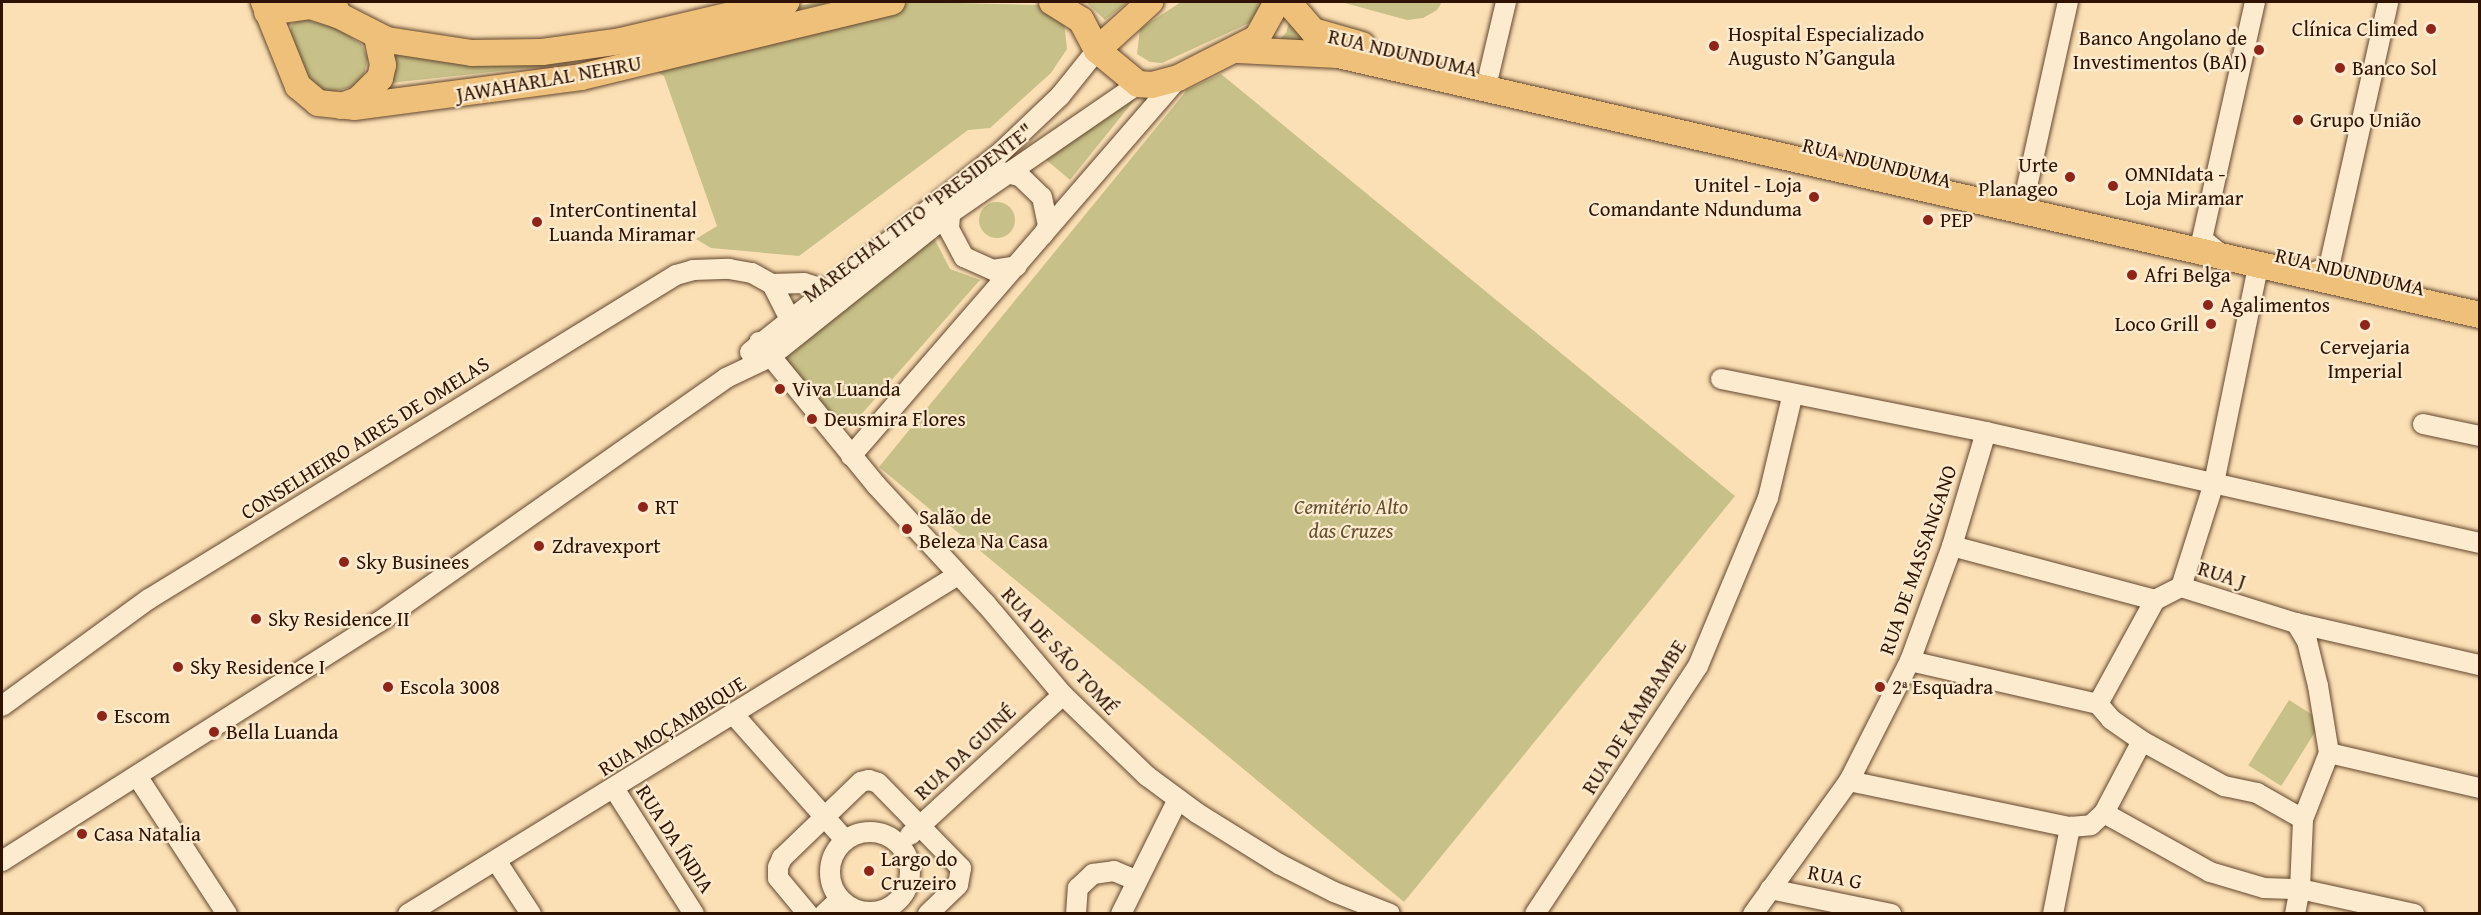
<!DOCTYPE html>
<meta charset="utf-8">
<style>
body{margin:0}
#map{position:relative;width:2481px;height:915px;overflow:hidden;background:#fce0b5;font-family:"Gentium Book Plus",serif}
div>[style]{position:absolute}
.green>*{inset:0;background:#c7c088;transform-origin:0 0}
.round{border-radius:50%}
.roads{filter:drop-shadow(0 0 2px #62462d) drop-shadow(0 0 2px #62462d)}
.minor>*{height:20px;margin:-10px;padding:0 10px;transform-origin:10px;border-radius:10px;background:#fdebcf}
.minor>.ring{margin:-10px;padding:0;box-sizing:content-box;background:none;border:20px solid #fdebcf;border-radius:50%}
.major>*{height:26px;margin:-13px;padding:0 13px;transform-origin:13px;border-radius:13px;background:#eec07a}
.dots>*{width:16px;height:16px;translate:-50% -50%;box-sizing:border-box;border:3px solid #fdebcf;border-radius:50%}
span{translate:-50% -50%;white-space:nowrap;text-align:center;line-height:1.15;-webkit-text-stroke:4.5px #fdebcf;paint-order:stroke}
.poi-label{font-size:21px;color:#2f1200}
.right{translate:-100% -50%;text-align:right}
.left{translate:0 -50%;text-align:left}
.street-label{font-size:21px;color:#2f1200}
.park-label{font-size:21px;color:#644f30;font-style:italic}
.frame{position:absolute;inset:0;border:3px solid #2f1200;pointer-events:none}
</style>
<div id="map">
<div class="green">
<div style="clip-path:polygon(816px 2px,832px 2px,564px 64px,381px 84px,386px 53px,429px 53px,763px 14px)"></div>
<div style="clip-path:polygon(915px 2px,1039px 5px,1055px 12px,1064px 21px,1067px 49px,1051px 73px,990px 128px,968px 130px,799px 256px,711px 248px,696px 239px,717px 226px,664px 76px,649px 68px,862px 11px)"></div>
<div style="clip-path:polygon(1086px 2px,1128px 2px,1105px 20px)"></div>
<div style="clip-path:polygon(1181px 2px,1270px 2px,1258px 19px,1162px 63px,1150px 62px,1137px 54px,1140px 29px)"></div>
<div style="clip-path:polygon(1341px 2px,1442px 2px,1437px 10px,1423px 18px,1407px 20px)"></div>
<div style="clip-path:polygon(1291px 16px,1341px 48px,1279px 40px,1286px 33px)"></div>
<div style="clip-path:polygon(302px 18px,338px 29px,361px 44px,368px 58px,364px 74px,355px 86px,324px 94px,309px 81px,289px 36px,292px 24px)"></div>
<div style="clip-path:polygon(1221px 74px,1735px 496px,1404px 902px,879px 467px,1187px 90px)"></div>
<div style="clip-path:polygon(1144px 88px,1070px 180px,1044px 158px)"></div>
<div class="round" style="left:979px;top:202px;width:36px;height:36px"></div>
<div style="clip-path:polygon(934px 238px,950px 269px,980px 280px,851px 426px,834px 425px,786px 365px,785px 350px)"></div>
<div style="left:2289px;top:700px;width:39px;height:77px;rotate:32deg"></div>
</div>
<div class="roads">
<div class="minor">
<div style="left:1489px;top:74px;width:74px;rotate:-76.7deg"></div>
<div style="left:998px;top:171px;width:23px;rotate:13deg"></div>
<div style="left:1020px;top:176px;width:30px;rotate:44deg"></div>
<div style="left:1042px;top:197px;width:30px;rotate:78deg"></div>
<div style="left:1048px;top:226px;width:10px;rotate:119deg"></div>
<div style="left:2024px;top:200px;width:203px;rotate:-77.5deg"></div>
<div style="left:951px;top:205px;width:24px;rotate:95deg"></div>
<div style="left:949px;top:229px;width:32px;rotate:62deg"></div>
<div style="left:964px;top:257px;width:32px;rotate:24deg"></div>
<div style="left:993px;top:270px;width:24px;rotate:-9deg"></div>
<div style="left:2223px;top:256px;width:27px;rotate:-141deg"></div>
<div style="left:2202px;top:239px;width:243px;rotate:-77.4deg"></div>
<div style="left:2303px;top:276px;width:28px;rotate:-19deg"></div>
<div style="left:2329px;top:267px;width:271px;rotate:-77.4deg"></div>
<div style="left:772px;top:284px;width:38px;rotate:63deg"></div>
<div style="left:789px;top:318px;width:13px;rotate:42deg"></div>
<div style="left:759px;top:342px;width:185px;rotate:50.7deg"></div>
<div style="left:876px;top:485px;width:162px;rotate:47.3deg"></div>
<div style="left:986px;top:604px;width:119px;rotate:49.8deg"></div>
<div style="left:1063px;top:695px;width:117px;rotate:44deg"></div>
<div style="left:1147px;top:776px;width:62px;rotate:36.5deg"></div>
<div style="left:1197px;top:813px;width:97px;rotate:31.9deg"></div>
<div style="left:1279px;top:864px;width:62px;rotate:27deg"></div>
<div style="left:1334px;top:892px;width:60px;rotate:21.4deg"></div>
<div style="left:750px;top:352px;width:317px;rotate:-38.5deg"></div>
<div style="left:998px;top:155px;width:86px;rotate:-43.6deg"></div>
<div style="left:1060px;top:96px;width:59px;rotate:-51.2deg"></div>
<div style="left:1721px;top:379px;width:270px;rotate:11.3deg"></div>
<div style="left:1986px;top:432px;width:506px;rotate:12.66deg"></div>
<div style="left:2423px;top:424px;width:58px;rotate:11.9deg"></div>
<div style="left:851px;top:456px;width:500px;rotate:-49.1deg"></div>
<div style="left:1952px;top:546px;width:210px;rotate:14.9deg"></div>
<div style="left:2155px;top:600px;width:29px;rotate:-27deg"></div>
<div style="left:2181px;top:587px;width:121px;rotate:17.4deg"></div>
<div style="left:2296px;top:623px;width:189px;rotate:12.9deg"></div>
<div style="left:2181px;top:587px;width:109px;rotate:-72.4deg"></div>
<div style="left:2214px;top:483px;width:221px;rotate:-78.5deg"></div>
<div style="left:1910px;top:661px;width:193px;rotate:12.9deg"></div>
<div style="left:2px;top:706px;width:182px;rotate:-36.1deg"></div>
<div style="left:149px;top:599px;width:619px;rotate:-31.58deg"></div>
<div style="left:676px;top:275px;width:18px;rotate:-16deg"></div>
<div style="left:693px;top:270px;width:36px;rotate:-2deg"></div>
<div style="left:729px;top:269px;width:23px;rotate:10deg"></div>
<div style="left:752px;top:273px;width:23px;rotate:29deg"></div>
<div style="left:772px;top:284px;width:32px;rotate:-2deg"></div>
<div style="left:804px;top:283px;width:24px;rotate:17deg"></div>
<div style="left:827px;top:290px;width:17px;rotate:45deg"></div>
<div style="left:735px;top:716px;width:166px;rotate:48.4deg"></div>
<div style="left:2142px;top:741px;width:94px;rotate:28.8deg"></div>
<div style="left:2224px;top:786px;width:34px;rotate:12deg"></div>
<div style="left:2257px;top:793px;width:53px;rotate:29.5deg"></div>
<div style="left:2329px;top:753px;width:155px;rotate:13.1deg"></div>
<div style="left:137px;top:776px;width:165px;rotate:56.9deg"></div>
<div style="left:1849px;top:781px;width:226px;rotate:11.8deg"></div>
<div style="left:615px;top:790px;width:147px;rotate:57.5deg"></div>
<div style="left:2104px;top:813px;width:121px;rotate:29.1deg"></div>
<div style="left:2210px;top:872px;width:56px;rotate:16.5deg"></div>
<div style="left:2264px;top:888px;width:36px;rotate:2deg"></div>
<div style="left:2300px;top:889px;width:117px;rotate:12.4deg"></div>
<div class="ring" style="left:830px;top:832px;width:60px;height:60px"></div>
<div style="left:910px;top:835px;width:207px;rotate:-42.5deg"></div>
<div style="left:2px;top:861px;width:446px;rotate:-32.4deg"></div>
<div style="left:379px;top:622px;width:424px;rotate:-35.1deg"></div>
<div style="left:726px;top:378px;width:49px;rotate:-25.5deg"></div>
<div style="left:770px;top:357px;width:229px;rotate:-38.6deg"></div>
<div style="left:949px;top:214px;width:229px;rotate:-34.5deg"></div>
<div style="left:497px;top:862px;width:62px;rotate:56.8deg"></div>
<div style="left:1770px;top:889px;width:124px;rotate:11.7deg"></div>
<div style="left:408px;top:914px;width:646px;rotate:-31.65deg"></div>
<div style="left:808px;top:914px;width:47px;rotate:-129.8deg"></div>
<div style="left:778px;top:878px;width:11px;rotate:-90deg"></div>
<div style="left:778px;top:867px;width:10px;rotate:-66deg"></div>
<div style="left:782px;top:858px;width:110px;rotate:-43.9deg"></div>
<div style="left:861px;top:782px;width:8px;rotate:-14deg"></div>
<div style="left:869px;top:780px;width:9px;rotate:18deg"></div>
<div style="left:878px;top:783px;width:119px;rotate:45.7deg"></div>
<div style="left:961px;top:868px;width:17px;rotate:100deg"></div>
<div style="left:958px;top:885px;width:42px;rotate:136deg"></div>
<div style="left:824px;top:914px;width:22px;rotate:-43deg"></div>
<div style="left:1076px;top:914px;width:26px;rotate:-86deg"></div>
<div style="left:1078px;top:888px;width:21px;rotate:-43deg"></div>
<div style="left:1093px;top:874px;width:21px;rotate:-8deg"></div>
<div style="left:1114px;top:871px;width:25px;rotate:23deg"></div>
<div style="left:1121px;top:914px;width:128px;rotate:-63.6deg"></div>
<div style="left:1535px;top:914px;width:297px;rotate:-56.7deg"></div>
<div style="left:1698px;top:666px;width:182px;rotate:-67.4deg"></div>
<div style="left:1768px;top:498px;width:104px;rotate:-76.6deg"></div>
<div style="left:1753px;top:914px;width:164px;rotate:-54.2deg"></div>
<div style="left:1849px;top:781px;width:135px;rotate:-63.1deg"></div>
<div style="left:1910px;top:661px;width:122px;rotate:-69.9deg"></div>
<div style="left:1952px;top:546px;width:119px;rotate:-73.4deg"></div>
<div style="left:2053px;top:914px;width:89px;rotate:-78.9deg"></div>
<div style="left:2070px;top:827px;width:21px;rotate:-5deg"></div>
<div style="left:2091px;top:825px;width:18px;rotate:-43deg"></div>
<div style="left:2104px;top:813px;width:81px;rotate:-62.2deg"></div>
<div style="left:2142px;top:741px;width:38px;rotate:-145deg"></div>
<div style="left:2111px;top:719px;width:20px;rotate:-131deg"></div>
<div style="left:2098px;top:704px;width:119px;rotate:-61.3deg"></div>
<div style="left:2295px;top:914px;width:25px;rotate:-79deg"></div>
<div style="left:2300px;top:889px;width:70px;rotate:-87.5deg"></div>
<div style="left:2303px;top:819px;width:71px;rotate:-68.5deg"></div>
<div style="left:2329px;top:753px;width:68px;rotate:-99.3deg"></div>
<div style="left:2318px;top:686px;width:46px;rotate:-103.7deg"></div>
<div style="left:2307px;top:641px;width:21px;rotate:-121deg"></div>
</div>
<div class="major">
<div style="left:264px;top:2px;width:91px;rotate:68deg"></div>
<div style="left:298px;top:86px;width:26px;rotate:40deg"></div>
<div style="left:318px;top:103px;width:36px;rotate:6deg"></div>
<div style="left:354px;top:107px;width:229px;rotate:-7.5deg"></div>
<div style="left:581px;top:77px;width:320px;rotate:-13.6deg"></div>
<div style="left:333px;top:2px;width:14px;rotate:69deg"></div>
<div style="left:338px;top:15px;width:55px;rotate:27deg"></div>
<div style="left:387px;top:40px;width:86px;rotate:8.7deg"></div>
<div style="left:472px;top:53px;width:70px;rotate:-0.8deg"></div>
<div style="left:542px;top:52px;width:80px;rotate:-7.9deg"></div>
<div style="left:621px;top:41px;width:170px;rotate:-13.3deg"></div>
<div style="left:1052px;top:2px;width:34px;rotate:32deg"></div>
<div style="left:1081px;top:20px;width:34px;rotate:62deg"></div>
<div style="left:1097px;top:50px;width:53px;rotate:39.7deg"></div>
<div style="left:1138px;top:84px;width:14px;rotate:4deg"></div>
<div style="left:1152px;top:85px;width:27px;rotate:-15deg"></div>
<div style="left:1178px;top:78px;width:89px;rotate:-26.9deg"></div>
<div style="left:1257px;top:38px;width:41px;rotate:-60.9deg"></div>
<div style="left:1288px;top:2px;width:38px;rotate:49deg"></div>
<div style="left:1313px;top:31px;width:51px;rotate:15.9deg"></div>
<div style="left:267px;top:12px;width:43px;rotate:-7.9deg"></div>
<div style="left:310px;top:6px;width:29px;rotate:18deg"></div>
<div style="left:1097px;top:50px;width:72px;rotate:-42.2deg"></div>
<div style="left:1238px;top:50px;width:100px;rotate:2.9deg"></div>
<div style="left:1338px;top:55px;width:1171px;rotate:12.83deg"></div>
<div style="left:341px;top:106px;width:18px;rotate:-19deg"></div>
<div style="left:358px;top:100px;width:31px;rotate:-45deg"></div>
<div style="left:380px;top:78px;width:13px;rotate:-77deg"></div>
<div style="left:383px;top:65px;width:30px;rotate:-102deg"></div>
</div>
</div>
<div class="dots">
<div style="left:2431px;top:29px;background:#8f2418"></div>
<div style="left:1714px;top:46px;background:#8f2418"></div>
<div style="left:2259px;top:50px;background:#8f2418"></div>
<div style="left:2340px;top:68px;background:#8f2418"></div>
<div style="left:2298px;top:120px;background:#8f2418"></div>
<div style="left:2070px;top:177px;background:#8f2418"></div>
<div style="left:2113px;top:186px;background:#8f2418"></div>
<div style="left:1814px;top:197px;background:#8f2418"></div>
<div style="left:1928px;top:220px;background:#8f2418"></div>
<div style="left:537px;top:222px;background:#8f2418"></div>
<div style="left:2132px;top:275px;background:#8f2418"></div>
<div style="left:2208px;top:305px;background:#8f2418"></div>
<div style="left:2211px;top:324px;background:#8f2418"></div>
<div style="left:2365px;top:325px;background:#8f2418"></div>
<div style="left:780px;top:389px;background:#8f2418"></div>
<div style="left:812px;top:419px;background:#8f2418"></div>
<div style="left:643px;top:507px;background:#8f2418"></div>
<div style="left:907px;top:529px;background:#8f2418"></div>
<div style="left:539px;top:546px;background:#8f2418"></div>
<div style="left:344px;top:562px;background:#8f2418"></div>
<div style="left:256px;top:619px;background:#8f2418"></div>
<div style="left:178px;top:667px;background:#8f2418"></div>
<div style="left:388px;top:687px;background:#8f2418"></div>
<div style="left:1880px;top:687px;background:#8f2418"></div>
<div style="left:102px;top:716px;background:#8f2418"></div>
<div style="left:214px;top:732px;background:#8f2418"></div>
<div style="left:82px;top:834px;background:#8f2418"></div>
<div style="left:869px;top:871px;background:#8f2418"></div>
</div>
<div class="poi-label">
<span class="right" style="left:2418px;top:29px">Clínica Climed</span>
<span class="left" style="left:1728px;top:46px">Hospital Especializado<br>Augusto N’Gangula</span>
<span class="right" style="left:2247px;top:50px">Banco Angolano de<br>Investimentos (BAI)</span>
<span class="left" style="left:2352px;top:68px">Banco Sol</span>
<span class="left" style="left:2310px;top:120px">Grupo União</span>
<span class="right" style="left:2058px;top:177px">Urte<br>Planageo</span>
<span class="left" style="left:2125px;top:186px">OMNIdata -<br>Loja Miramar</span>
<span class="right" style="left:1802px;top:197px">Unitel - Loja<br>Comandante Ndunduma</span>
<span class="left" style="left:549px;top:222px">InterContinental<br>Luanda Miramar</span>
<span class="left" style="left:1940px;top:220px">PEP</span>
<span class="left" style="left:2144px;top:275px">Afri Belga</span>
<span class="left" style="left:2220px;top:305px">Agalimentos</span>
<span class="right" style="left:2199px;top:324px">Loco Grill</span>
<span style="left:2365px;top:359px">Cervejaria<br>Imperial</span>
<span class="left" style="left:792px;top:389px">Viva Luanda</span>
<span class="left" style="left:824px;top:419px">Deusmira Flores</span>
<span class="left" style="left:655px;top:507px">RT</span>
<span class="left" style="left:919px;top:529px">Salão de<br>Beleza Na Casa</span>
<span class="left" style="left:552px;top:546px">Zdravexport</span>
<span class="left" style="left:356px;top:562px">Sky Businees</span>
<span class="left" style="left:268px;top:619px">Sky Residence II</span>
<span class="left" style="left:190px;top:667px">Sky Residence I</span>
<span class="left" style="left:400px;top:687px">Escola 3008</span>
<span class="left" style="left:1892px;top:687px">2ª Esquadra</span>
<span class="left" style="left:114px;top:716px">Escom</span>
<span class="left" style="left:226px;top:732px">Bella Luanda</span>
<span class="left" style="left:94px;top:834px">Casa Natalia</span>
<span class="left" style="left:881px;top:871px">Largo do<br>Cruzeiro</span>
</div>
<div class="street-label">
<span style="left:1403px;top:53px;rotate:13deg">RUA NDUNDUMA</span>
<span style="left:549px;top:79px;rotate:-10deg">JAWAHARLAL NEHRU</span>
<span style="left:1877px;top:163px;rotate:14deg">RUA NDUNDUMA</span>
<span style="left:918px;top:213px;rotate:-37deg">MARECHAL TITO "PRESIDENTE"</span>
<span style="left:2350px;top:272px;rotate:13deg">RUA NDUNDUMA</span>
<span style="left:365px;top:438px;rotate:-32deg">CONSELHEIRO AIRES DE OMELAS</span>
<span style="left:1918px;top:560px;rotate:-71deg">RUA DE MASSANGANO</span>
<span style="left:2222px;top:575px;rotate:18deg">RUA J</span>
<span style="left:1060px;top:651px;rotate:48deg">RUA DE SÃO TOMÉ</span>
<span style="left:1634px;top:717px;rotate:-58deg">RUA DE KAMBAMBE</span>
<span style="left:672px;top:726px;rotate:-32deg">RUA MOÇAMBIQUE</span>
<span style="left:965px;top:752px;rotate:-43deg">RUA DA GUINÉ</span>
<span style="left:675px;top:839px;rotate:57deg">RUA DA ÍNDIA</span>
<span style="left:1835px;top:877px;rotate:11deg">RUA G</span>
</div>
<div class="park-label">
<span style="left:1351px;top:519px">Cemitério Alto<br>das Cruzes</span>
</div>
<div class="frame"></div>
</div>
